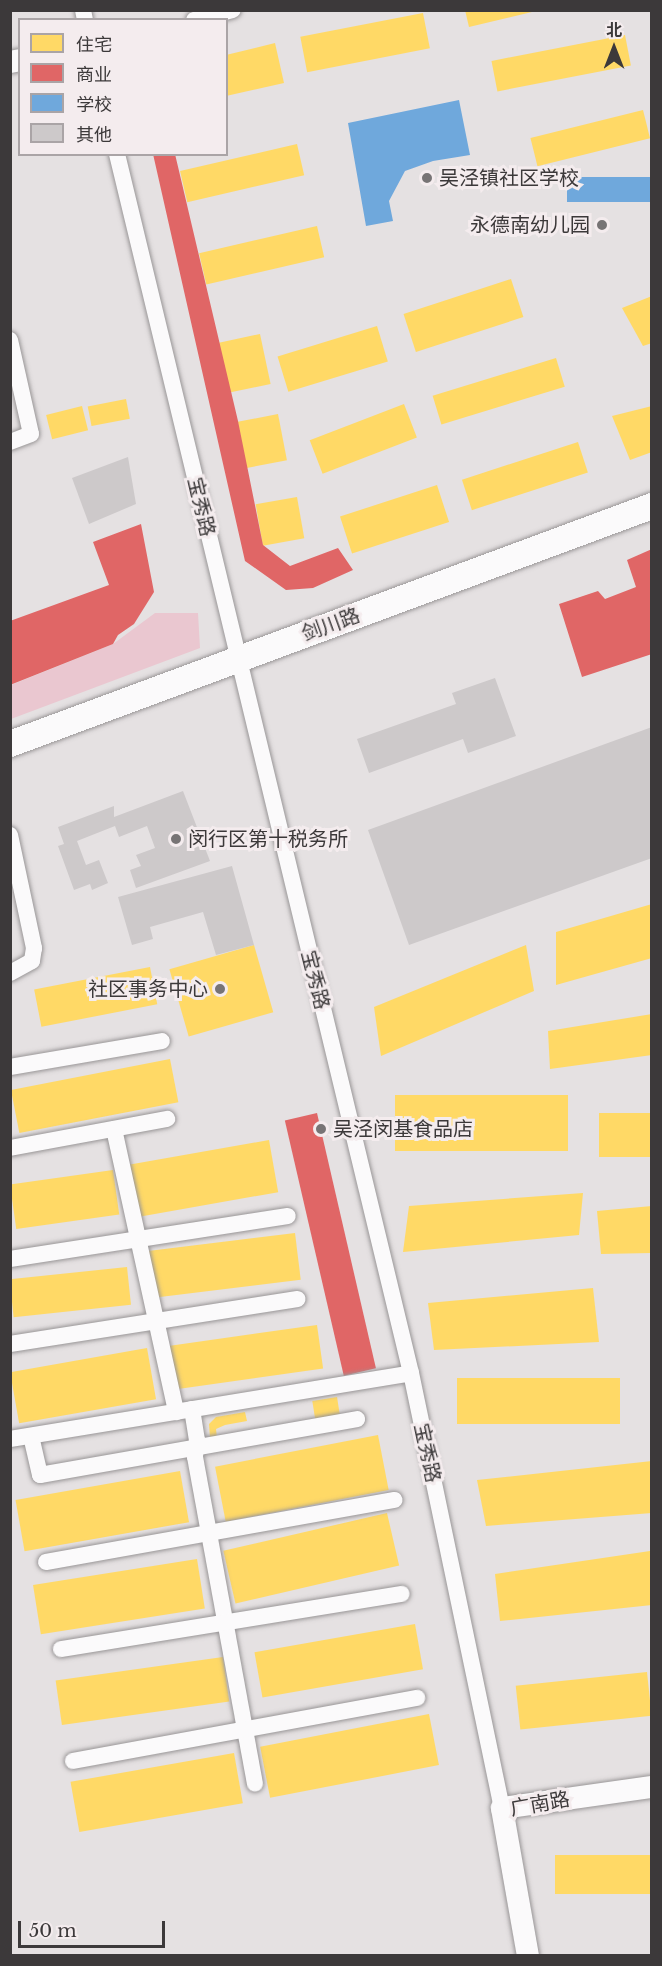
<!DOCTYPE html>
<meta charset="utf-8">
<style>
body{margin:0}
#map{position:relative;width:662px;height:1966px;overflow:hidden;background:#e5e1e2;font-family:"Libre Baskerville","Noto Sans SC",serif}
div>[style]{position:absolute}
.green>*{inset:0;background:#eac7d0}
.homes>*{inset:0;background:#ffd966;transform-origin:0 0}
.shops>*{inset:0;background:#e06666;transform-origin:0 0}
.schools>*{inset:0;background:#6fa8dc;transform-origin:0 0}
.building>*{inset:0;background:#cdc9ca}
.roads{filter:drop-shadow(0 0 2px #999697) drop-shadow(0 0 2px #999697)}
.street>*{height:16px;margin:-8px;padding:0 8px;transform-origin:8px;border-radius:8px;background:#fbfafb}
.secondary>*{height:22px;margin:-11px;padding:0 11px;transform-origin:11px;border-radius:11px;background:#fbfafb}
.primary>*{height:26px;margin:-13px;padding:0 13px;transform-origin:13px;border-radius:13px;background:#fbfafb}
.dots>*{width:16px;height:16px;translate:-50% -50%;box-sizing:border-box;border:3px solid #f4ecee;border-radius:50%}
span{translate:-50% -50%;white-space:nowrap;text-align:center;line-height:1.15;-webkit-text-stroke:6px #f4ecee;paint-order:stroke}
.poi-label{font-size:20px;color:#3c393a}
.left{translate:0 -50%;text-align:left}
.right{translate:-100% -50%;text-align:right}
.street-label{font-size:20px;color:#3c393a}
.frame{position:absolute;inset:0;border:12px solid #3c393a;pointer-events:none}
.legend{position:absolute;left:18px;top:18px;width:210px;height:138px;box-sizing:border-box;background:#f4ecee;border:2px solid #aaa4a6;margin:0;padding:8px 10px;list-style:none;font-size:18px;color:#3c393a}
.legend li{display:flex;align-items:center;gap:12px;height:30px}
.legend b{width:30px;border:2px solid #aaa4a6}
.north{position:absolute;left:584px;top:18px;width:60px;height:60px;-webkit-text-stroke:4px #f4ecee;paint-order:stroke;rotate:0deg;font-size:16px;font-weight:700;line-height:24px;text-align:center;color:#3c393a}
.north::after{content:'';display:block;margin:auto;width:21px;height:27px;background:#3c393a;clip-path:polygon(50% 0,100% 100%,50% 72%,0 100%)}
.scale{position:absolute;left:18px;top:1921px;width:147px;height:27px;box-sizing:border-box;border:3px solid #3c393a;border-top:0;padding-left:8px;font-size:18px;line-height:21px;white-space:nowrap;color:#3c393a;-webkit-text-stroke:4px #f4ecee;paint-order:stroke}
</style>
<div id="map">
<div class="green">
<div style="clip-path:polygon(155px 613px,198px 613px,200px 648px,11px 719px,11px 685px,113px 644px)"></div>
</div>
<div class="homes">
<div style="clip-path:polygon(465px 10px,536px 10px,536px 11px,469px 27px)"></div>
<div style="left:423px;top:13px;width:36px;height:125px;rotate:79deg"></div>
<div style="left:625px;top:35px;width:31px;height:136px;rotate:79deg"></div>
<div style="clip-path:polygon(275px 43px,284px 83px,226px 96px,226px 55px)"></div>
<div style="left:643px;top:110px;width:29px;height:116px;rotate:76deg"></div>
<div style="left:297px;top:144px;width:32px;height:120px;rotate:77deg"></div>
<div style="left:317px;top:226px;width:32px;height:121px;rotate:77deg"></div>
<div style="left:511px;top:279px;width:40px;height:113px;rotate:72deg"></div>
<div style="clip-path:polygon(652px 296px,652px 343px,643px 346px,622px 308px)"></div>
<div style="left:377px;top:326px;width:37px;height:104px;rotate:73deg"></div>
<div style="left:260px;top:334px;width:51px;height:42px;rotate:78deg"></div>
<div style="left:556px;top:358px;width:30px;height:129px;rotate:73deg"></div>
<div style="left:126px;top:399px;width:20px;height:39px;rotate:79deg"></div>
<div style="left:404px;top:404px;width:36px;height:101px;rotate:69deg"></div>
<div style="left:82px;top:406px;width:25px;height:37px;rotate:76deg"></div>
<div style="clip-path:polygon(652px 406px,652px 452px,630px 460px,612px 416px)"></div>
<div style="left:278px;top:414px;width:47px;height:41px;rotate:79deg"></div>
<div style="left:578px;top:442px;width:32px;height:122px;rotate:72deg"></div>
<div style="left:437px;top:485px;width:39px;height:102px;rotate:72deg"></div>
<div style="left:297px;top:497px;width:42px;height:42px;rotate:80deg"></div>
<div style="clip-path:polygon(652px 904px,652px 958px,556px 985px,556px 932px)"></div>
<div style="left:254px;top:945px;width:70px;height:88px;rotate:74deg"></div>
<div style="clip-path:polygon(526px 945px,534px 991px,381px 1056px,374px 1007px)"></div>
<div style="left:150px;top:967px;width:38px;height:118px;rotate:79deg"></div>
<div style="clip-path:polygon(652px 1014px,652px 1055px,550px 1069px,548px 1031px)"></div>
<div style="left:170px;top:1059px;width:44px;height:162px;rotate:79deg"></div>
<div style="left:568px;top:1095px;width:56px;height:173px;rotate:90deg"></div>
<div style="left:652px;top:1113px;width:44px;height:53px;rotate:90deg"></div>
<div style="left:269px;top:1140px;width:53px;height:141px;rotate:80deg"></div>
<div style="left:113px;top:1170px;width:45px;height:104px;rotate:82deg"></div>
<div style="clip-path:polygon(583px 1193px,579px 1235px,403px 1252px,409px 1206px)"></div>
<div style="clip-path:polygon(652px 1206px,652px 1253px,601px 1254px,597px 1211px)"></div>
<div style="left:295px;top:1233px;width:47px;height:148px;rotate:83deg"></div>
<div style="left:127px;top:1267px;width:38px;height:118px;rotate:84deg"></div>
<div style="clip-path:polygon(593px 1288px,599px 1342px,434px 1350px,428px 1303px)"></div>
<div style="left:317px;top:1325px;width:44px;height:150px;rotate:82deg"></div>
<div style="left:147px;top:1348px;width:52px;height:139px;rotate:80deg"></div>
<div style="left:620px;top:1378px;width:46px;height:163px;rotate:90deg"></div>
<div style="left:337px;top:1397px;width:19px;height:25px;rotate:81deg"></div>
<div style="clip-path:polygon(245px 1412px,247px 1421px,225px 1425px,216px 1429px,217px 1438px,210px 1438px,209px 1424px,216px 1417px)"></div>
<div style="left:378px;top:1435px;width:56px;height:166px;rotate:79deg"></div>
<div style="clip-path:polygon(652px 1461px,652px 1513px,486px 1526px,477px 1480px)"></div>
<div style="left:180px;top:1471px;width:52px;height:167px;rotate:80deg"></div>
<div style="left:387px;top:1513px;width:54px;height:168px;rotate:77deg"></div>
<div style="clip-path:polygon(650px 1551px,652px 1605px,500px 1621px,495px 1574px)"></div>
<div style="left:197px;top:1559px;width:50px;height:166px;rotate:81deg"></div>
<div style="left:415px;top:1624px;width:46px;height:163px;rotate:80deg"></div>
<div style="left:223px;top:1657px;width:45px;height:169px;rotate:82deg"></div>
<div style="left:647px;top:1672px;width:44px;height:132px;rotate:84deg"></div>
<div style="left:429px;top:1714px;width:52px;height:172px;rotate:79deg"></div>
<div style="left:234px;top:1753px;width:51px;height:166px;rotate:80deg"></div>
<div style="left:652px;top:1855px;width:39px;height:97px;rotate:90deg"></div>
</div>
<div class="shops">
<div style="clip-path:polygon(153px 154px,175px 154px,238px 421px,263px 545px,290px 566px,338px 548px,353px 570px,313px 588px,286px 590px,245px 561px)"></div>
<div style="clip-path:polygon(141px 524px,154px 592px,134px 624px,118px 635px,113px 644px,10px 685px,10px 621px,109px 585px,93px 542px)"></div>
<div style="clip-path:polygon(652px 549px,652px 654px,582px 677px,559px 604px,598px 591px,605px 599px,636px 587px,627px 560px)"></div>
<div style="left:317px;top:1113px;width:262px;height:33px;rotate:77deg"></div>
</div>
<div class="schools">
<div style="clip-path:polygon(459px 100px,470px 155px,433px 161px,405px 171px,389px 201px,393px 221px,366px 226px,348px 123px)"></div>
<div style="left:652px;top:177px;width:25px;height:85px;rotate:90deg"></div>
</div>
<div class="building">
<div style="clip-path:polygon(128px 457px,136px 504px,89px 524px,72px 478px)"></div>
<div style="clip-path:polygon(495px 678px,516px 736px,468px 753px,463px 739px,369px 773px,357px 739px,456px 704px,452px 693px)"></div>
<div style="clip-path:polygon(652px 727px,652px 858px,409px 945px,368px 830px)"></div>
<div style="clip-path:polygon(183px 791px,210px 861px,136px 888px,130px 870px,141px 866px,136px 855px,155px 848px,147px 826px,119px 837px,115px 826px,77px 841px,86px 865px,99px 860px,108px 883px,92px 890px,90px 884px,74px 890px,58px 846px,64px 844px,58px 827px,114px 806px,114px 817px)"></div>
<div style="clip-path:polygon(232px 866px,254px 945px,216px 955px,203px 912px,150px 927px,153px 939px,132px 945px,118px 897px)"></div>
</div>
<div class="roads">
<div class="street">
<div style="left:83px;top:10px;width:10px;rotate:79deg"></div>
<div style="left:194px;top:20px;width:40px;rotate:-14.4deg"></div>
<div style="left:117px;top:154px;width:1254px;rotate:76.44deg"></div>
<div style="left:411px;top:1373px;width:444px;rotate:78.2deg"></div>
<div style="left:10px;top:340px;width:96px;rotate:77.4deg"></div>
<div style="left:31px;top:434px;width:22px;rotate:159deg"></div>
<div style="left:10px;top:835px;width:116px;rotate:78deg"></div>
<div style="left:34px;top:948px;width:13px;rotate:99deg"></div>
<div style="left:32px;top:961px;width:25px;rotate:151deg"></div>
<div style="left:10px;top:1067px;width:154px;rotate:-9.7deg"></div>
<div style="left:114px;top:1129px;width:290px;rotate:77.6deg"></div>
<div style="left:10px;top:1148px;width:160px;rotate:-10.5deg"></div>
<div style="left:10px;top:1259px;width:281px;rotate:-8.8deg"></div>
<div style="left:10px;top:1344px;width:291px;rotate:-8.9deg"></div>
<div style="left:192px;top:1409px;width:31px;rotate:81deg"></div>
<div style="left:197px;top:1440px;width:17px;rotate:97deg"></div>
<div style="left:195px;top:1457px;width:332px;rotate:79.6deg"></div>
<div style="left:31px;top:1436px;width:40px;rotate:77deg"></div>
<div style="left:40px;top:1475px;width:322px;rotate:-10deg"></div>
<div style="left:10px;top:1439px;width:406px;rotate:-9.3deg"></div>
<div style="left:46px;top:1562px;width:354px;rotate:-10.1deg"></div>
<div style="left:61px;top:1649px;width:345px;rotate:-9.2deg"></div>
<div style="left:73px;top:1761px;width:350px;rotate:-10.4deg"></div>
</div>
<div class="secondary">
<div style="left:10px;top:62px;width:10px;rotate:-11deg"></div>
<div style="left:528px;top:1956px;width:150px;rotate:-100deg"></div>
<div style="left:502px;top:1808px;width:151px;rotate:-8deg"></div>
</div>
<div class="primary">
<div style="left:10px;top:744px;width:685px;rotate:-20.34deg"></div>
</div>
</div>
<div class="dots">
<div style="left:427px;top:178px;background:#777475"></div>
<div style="left:602px;top:225px;background:#777475"></div>
<div style="left:176px;top:839px;background:#777475"></div>
<div style="left:220px;top:989px;background:#777475"></div>
<div style="left:321px;top:1129px;background:#777475"></div>
</div>
<div class="poi-label">
<span class="left" style="left:439px;top:178px">吴泾镇社区学校</span>
<span class="right" style="left:590px;top:225px">永德南幼儿园</span>
<span class="left" style="left:188px;top:839px">闵行区第十税务所</span>
<span class="right" style="left:208px;top:989px">社区事务中心</span>
<span class="left" style="left:333px;top:1129px">吴泾闵基食品店</span>
</div>
<div class="street-label">
<span style="left:201px;top:507px;rotate:77deg">宝秀路</span>
<span style="left:331px;top:625px;rotate:-20deg">剑川路</span>
<span style="left:315px;top:980px;rotate:76deg">宝秀路</span>
<span style="left:427px;top:1453px;rotate:78deg">宝秀路</span>
<span style="left:540px;top:1804px;rotate:-10deg">广南路</span>
</div>
<div class="frame"></div>
<ul class="legend">
<li><b style="height:16px;background:#ffd966"></b>住宅</li>
<li><b style="height:16px;background:#e06666"></b>商业</li>
<li><b style="height:16px;background:#6fa8dc"></b>学校</li>
<li><b style="height:16px;background:#cdc9ca"></b>其他</li>
</ul>
<div class="north">北</div>
<div class="scale">50 m</div>
</div>
